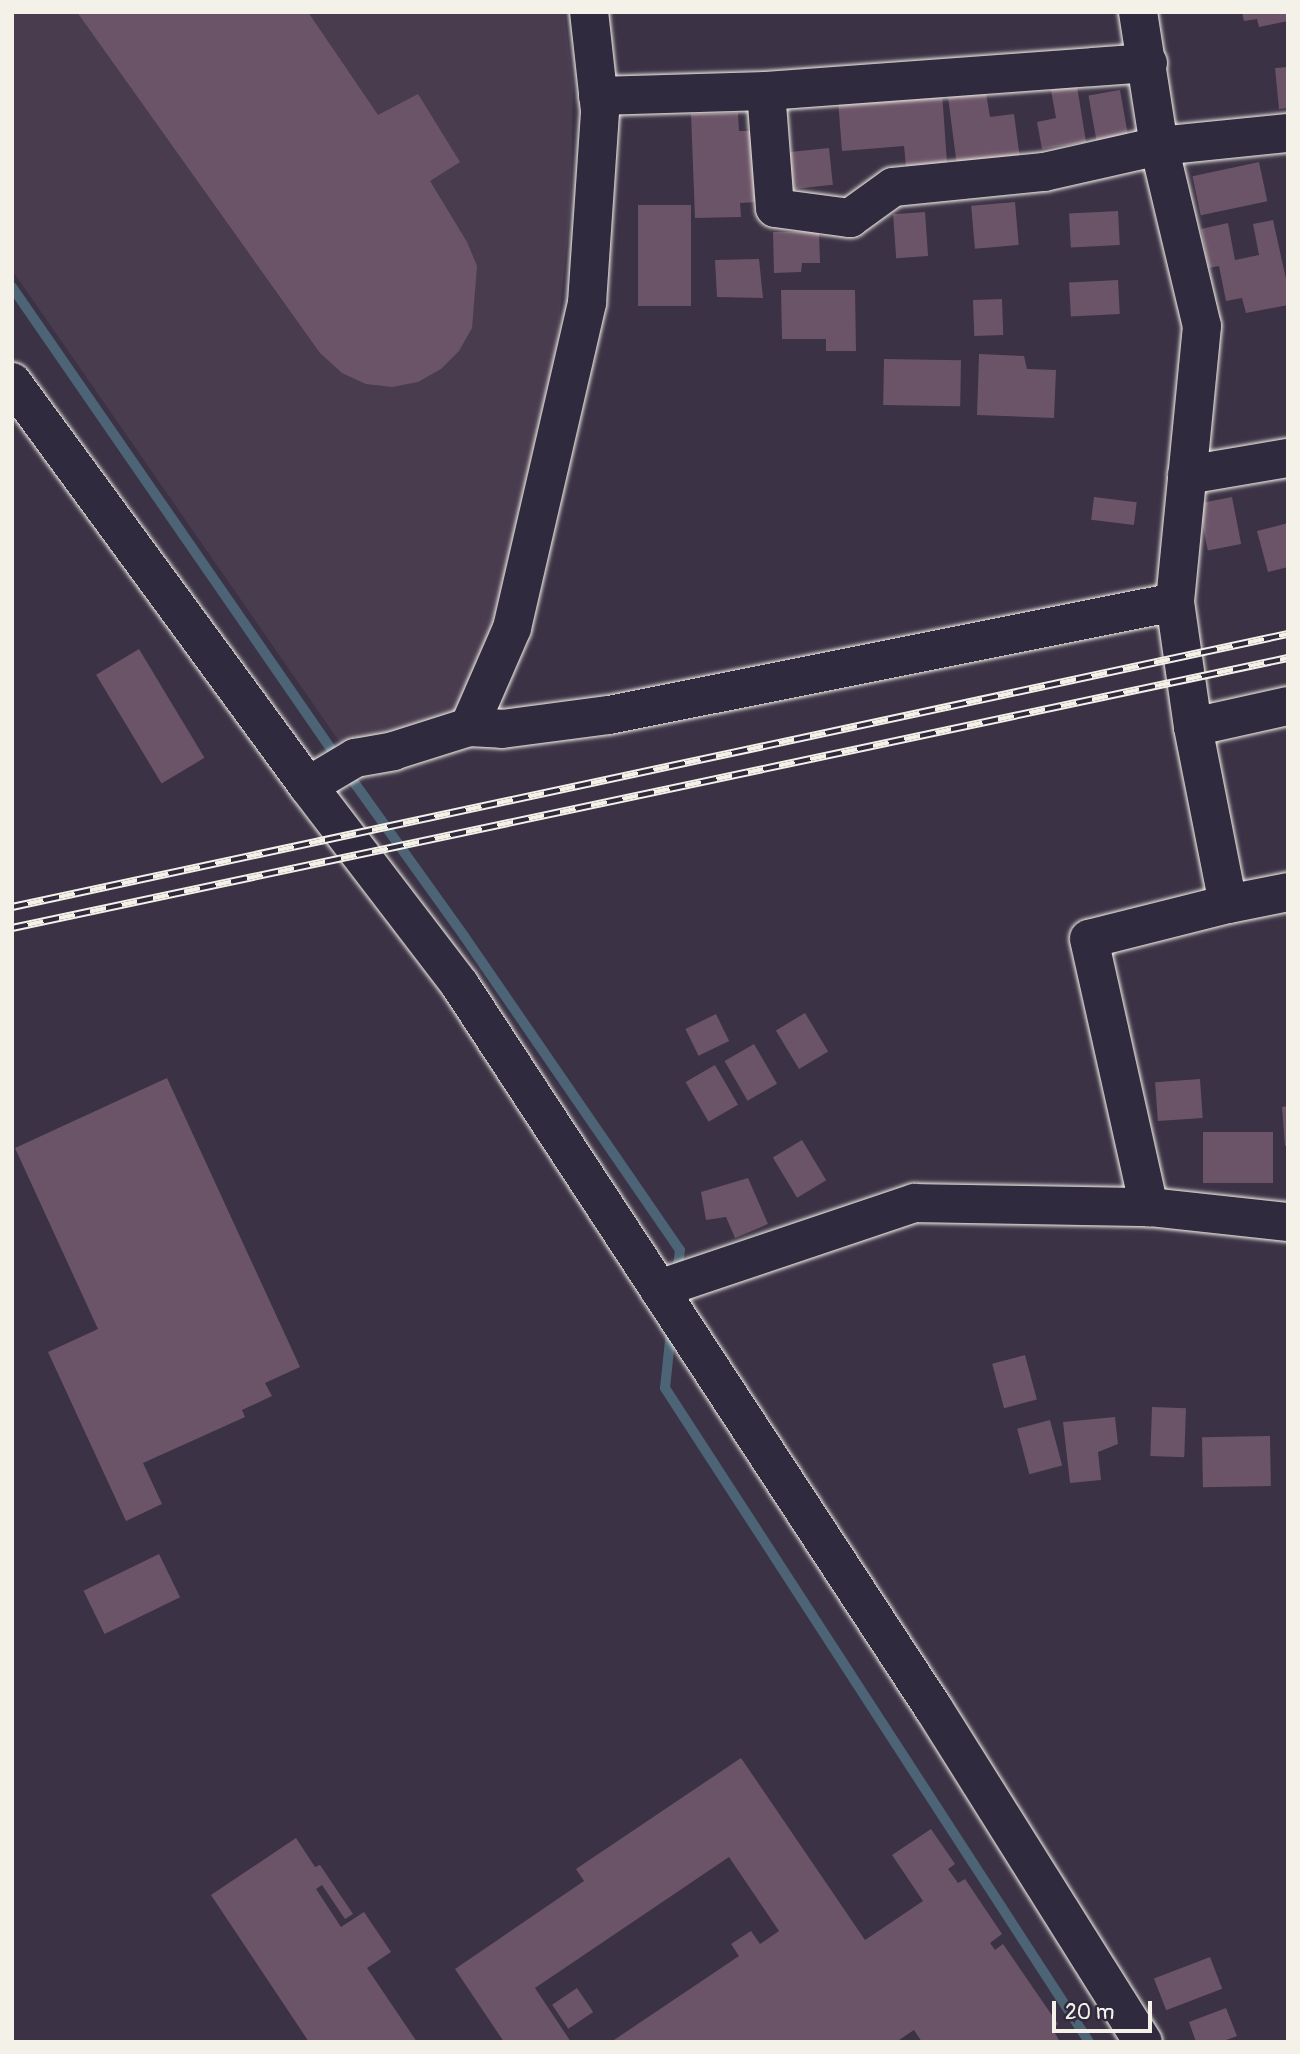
<!DOCTYPE html>
<style>
body{margin:0}
#map{position:relative;width:1300px;height:2054px;overflow:hidden;background:#3b3245;font-family:Pangolin,sans-serif}
div>[style]{position:absolute}
.built>*{inset:0;background:#493c4f}
.stream>*{height:10px;margin:-5px;padding:0 5px;transform-origin:5px;border-radius:5px;background:#4c6475}
.building>*{inset:0;background:#6b5467;transform-origin:0 0}
.roads{filter:drop-shadow(0 0 2px #f4f1e8) drop-shadow(0 0 2px #f4f1e8)}
.street>*{height:38px;margin:-19px;padding:0 19px;transform-origin:19px;border-radius:19px;background:#2f2a3d}
.secondary>*{height:38px;margin:-19px;padding:0 19px;transform-origin:19px;border-radius:19px;background:#2f2a3d}
.rail>*{height:8px;margin-top:-4px;transform-origin:0;background:repeating-linear-gradient(90deg,#2f2a3d 0 16px,#f4f1e8 0 32px);box-sizing:border-box;border-block:2px solid #f4f1e8}
span{translate:-50% -50%;white-space:nowrap;text-align:center;line-height:1.15;-webkit-text-stroke:7px #2f2a3d;paint-order:stroke}
.frame{position:absolute;inset:0;border:14px solid #f4f1e8;pointer-events:none}
.scale{position:absolute;left:1052px;top:2001px;width:100px;height:32px;box-sizing:border-box;border:4px solid #f4f1e8;border-top:0;padding-left:9px;font-size:21px;line-height:24px;white-space:nowrap;color:#f4f1e8;-webkit-text-stroke:5px #2f2a3d;paint-order:stroke}
</style>
<div id="map">
<div class="built">
<div style="clip-path:polygon(12px 12px,564px 12px,573px 84px,571px 197px,557px 344px,495px 615px,465px 715px,341px 744px,12px 270px)"></div>
</div>
<div class="stream">
<div style="left:12px;top:287px;width:574px;rotate:55.37deg"></div>
<div style="left:346px;top:771px;width:203px;rotate:54.4deg"></div>
<div style="left:464px;top:936px;width:381px;rotate:55.5deg"></div>
<div style="left:680px;top:1250px;width:24px;rotate:97deg"></div>
<div style="left:671px;top:1331px;width:57px;rotate:96deg"></div>
<div style="left:665px;top:1388px;width:779px;rotate:57.04deg"></div>
</div>
<div class="building">
<div style="clip-path:polygon(77px 12px,308px 12px,378px 115px,418px 94px,460px 162px,430px 181px,467px 242px,477px 266px,472px 328px,459px 351px,441px 369px,418px 382px,392px 387px,366px 384px,342px 373px,320px 353px)"></div>
<div style="clip-path:polygon(1242px 12px,1288px 12px,1288px 21px,1259px 27px,1257px 19px,1244px 21px)"></div>
<div style="clip-path:polygon(1288px 67px,1288px 108px,1279px 109px,1275px 68px)"></div>
<div style="clip-path:polygon(1077px 86px,1086px 142px,1042px 149px,1037px 122px,1056px 118px,1051px 90px)"></div>
<div style="left:1120px;top:90px;width:57px;height:32px;rotate:80deg"></div>
<div style="clip-path:polygon(942px 92px,947px 163px,906px 166px,904px 146px,842px 151px,838px 100px)"></div>
<div style="clip-path:polygon(986px 93px,990px 117px,1014px 114px,1020px 159px,957px 166px,948px 97px)"></div>
<div style="clip-path:polygon(738px 113px,739px 131px,755px 131px,757px 202px,740px 203px,741px 217px,695px 218px,691px 114px)"></div>
<div style="left:829px;top:148px;width:37px;height:44px;rotate:84deg"></div>
<div style="left:1259px;top:162px;width:40px;height:68px;rotate:78deg"></div>
<div style="left:1015px;top:202px;width:43px;height:44px;rotate:85deg"></div>
<div style="left:638px;top:205px;width:53px;height:101px"></div>
<div style="left:1118px;top:211px;width:34px;height:49px;rotate:87deg"></div>
<div style="left:925px;top:212px;width:44px;height:32px;rotate:86deg"></div>
<div style="clip-path:polygon(1273px 220px,1288px 288px,1288px 305px,1246px 313px,1242px 298px,1226px 301px,1219px 266px,1209px 268px,1201px 229px,1228px 223px,1235px 260px,1259px 255px,1253px 224px)"></div>
<div style="clip-path:polygon(819px 231px,820px 263px,802px 263px,801px 272px,774px 273px,773px 232px)"></div>
<div style="clip-path:polygon(759px 259px,763px 298px,717px 297px,715px 260px)"></div>
<div style="left:1118px;top:280px;width:34px;height:49px;rotate:87deg"></div>
<div style="clip-path:polygon(781px 290px,855px 290px,856px 351px,826px 351px,826px 339px,782px 339px)"></div>
<div style="left:1002px;top:299px;width:36px;height:29px;rotate:88deg"></div>
<div style="clip-path:polygon(979px 354px,1024px 356px,1027px 369px,1056px 370px,1054px 418px,977px 415px)"></div>
<div style="left:884px;top:359px;width:77px;height:46px;rotate:1deg"></div>
<div style="left:1094px;top:497px;width:43px;height:23px;rotate:7deg"></div>
<div style="left:1232px;top:497px;width:48px;height:34px;rotate:79deg"></div>
<div style="clip-path:polygon(1288px 523px,1288px 567px,1268px 572px,1257px 531px)"></div>
<div style="left:139px;top:649px;width:127px;height:50px;rotate:59deg"></div>
<div style="left:805px;top:1013px;width:45px;height:34px;rotate:59deg"></div>
<div style="left:716px;top:1014px;width:30px;height:34px;rotate:64deg"></div>
<div style="left:754px;top:1044px;width:46px;height:34px;rotate:60deg"></div>
<div style="left:715px;top:1065px;width:46px;height:34px;rotate:60deg"></div>
<div style="clip-path:polygon(167px 1078px,300px 1367px,265px 1383px,272px 1396px,242px 1410px,245px 1417px,143px 1463px,162px 1504px,126px 1521px,48px 1352px,98px 1329px,15px 1148px)"></div>
<div style="left:1200px;top:1079px;width:39px;height:45px;rotate:86deg"></div>
<div style="clip-path:polygon(1288px 1106px,1288px 1146px,1285px 1146px,1282px 1107px)"></div>
<div style="left:1203px;top:1132px;width:70px;height:51px"></div>
<div style="left:802px;top:1140px;width:47px;height:34px;rotate:59deg"></div>
<div style="clip-path:polygon(748px 1178px,768px 1224px,735px 1238px,726px 1217px,706px 1220px,701px 1192px)"></div>
<div style="left:1025px;top:1355px;width:46px;height:34px;rotate:75deg"></div>
<div style="left:1152px;top:1407px;width:34px;height:49px;rotate:2deg"></div>
<div style="clip-path:polygon(1115px 1417px,1118px 1444px,1098px 1452px,1101px 1480px,1070px 1483px,1063px 1422px)"></div>
<div style="left:1050px;top:1420px;width:47px;height:34px;rotate:75deg"></div>
<div style="left:1270px;top:1436px;width:50px;height:68px;rotate:89deg"></div>
<div style="left:159px;top:1554px;width:48px;height:84px;rotate:64deg"></div>
<div style="clip-path:polygon(741px 1758px,865px 1940px,923px 1901px,892px 1855px,931px 1829px,955px 1864px,948px 1869px,958px 1883px,965px 1879px,1002px 1934px,990px 1943px,995px 1950px,1003px 1944px,1058px 2024px,1052px 2028px,1060px 2042px,922px 2042px,914px 2030px,896px 2042px,611px 2042px,739px 1956px,731px 1944px,751px 1931px,760px 1944px,779px 1931px,729px 1857px,535px 1988px,571px 2042px,504px 2042px,455px 1969px,584px 1881px,576px 1869px)"></div>
<div style="clip-path:polygon(296px 1838px,315px 1867px,320px 1865px,353px 1914px,345px 1919px,322px 1885px,316px 1889px,341px 1927px,364px 1912px,391px 1952px,367px 1968px,417px 2042px,309px 2042px,211px 1895px)"></div>
<div style="left:1210px;top:1957px;width:34px;height:60px;rotate:69deg"></div>
<div style="left:577px;top:1988px;width:29px;height:30px;rotate:56deg"></div>
<div style="clip-path:polygon(1226px 2008px,1237px 2036px,1221px 2042px,1196px 2042px,1189px 2022px)"></div>
</div>
<div class="roads">
<div class="street">
<div style="left:1138px;top:12px;width:136px;rotate:81.1deg"></div>
<div style="left:1159px;top:146px;width:185px;rotate:76.6deg"></div>
<div style="left:1202px;top:326px;width:277px;rotate:95.6deg"></div>
<div style="left:1175px;top:602px;width:126px;rotate:81.8deg"></div>
<div style="left:1193px;top:727px;width:97px;rotate:-12.5deg"></div>
<div style="left:766px;top:91px;width:383px;rotate:-4.2deg"></div>
<div style="left:598px;top:96px;width:168px;rotate:-1.7deg"></div>
<div style="left:766px;top:91px;width:117px;rotate:85.6deg"></div>
<div style="left:775px;top:208px;width:76px;rotate:7.6deg"></div>
<div style="left:850px;top:218px;width:53px;rotate:-35.8deg"></div>
<div style="left:893px;top:187px;width:152px;rotate:-5.7deg"></div>
<div style="left:1044px;top:172px;width:118px;rotate:-12.7deg"></div>
<div style="left:1159px;top:146px;width:130px;rotate:-5.8deg"></div>
<div style="left:1187px;top:475px;width:102px;rotate:-9.6deg"></div>
<div style="left:469px;top:727px;width:108px;rotate:-66.5deg"></div>
<div style="left:512px;top:628px;width:334px;rotate:-77deg"></div>
<div style="left:587px;top:303px;width:192px;rotate:-86.1deg"></div>
<div style="left:600px;top:111px;width:100px;rotate:-96.3deg"></div>
<div style="left:1193px;top:727px;width:180px;rotate:78.8deg"></div>
<div style="left:1228px;top:904px;width:61px;rotate:-11.3deg"></div>
<div style="left:308px;top:786px;width:55px;rotate:-30.8deg"></div>
<div style="left:355px;top:758px;width:39px;rotate:-10deg"></div>
<div style="left:393px;top:751px;width:80px;rotate:-17.5deg"></div>
<div style="left:469px;top:727px;width:33px;rotate:3deg"></div>
<div style="left:502px;top:729px;width:108px;rotate:-7.5deg"></div>
<div style="left:609px;top:715px;width:577px;rotate:-11.29deg"></div>
<div style="left:1228px;top:904px;width:143px;rotate:165.9deg"></div>
<div style="left:1089px;top:939px;width:275px;rotate:77.4deg"></div>
<div style="left:1149px;top:1207px;width:140px;rotate:6.2deg"></div>
<div style="left:659px;top:1289px;width:270px;rotate:-18.6deg"></div>
<div style="left:915px;top:1203px;width:234px;rotate:1deg"></div>
</div>
<div class="secondary">
<div style="left:12px;top:382px;width:501px;rotate:53.77deg"></div>
<div style="left:308px;top:786px;width:250px;rotate:52.6deg"></div>
<div style="left:460px;top:985px;width:865px;rotate:56.79deg"></div>
<div style="left:934px;top:1709px;width:393px;rotate:57.9deg"></div>
</div>
</div>
<div class="rail">
<div style="left:12px;top:907px;width:1305px;rotate:-12.08deg"></div>
<div style="left:12px;top:928px;width:1304px;rotate:-11.95deg"></div>
</div>
<div class="frame"></div>
<div class="scale">20 m</div>
</div>
